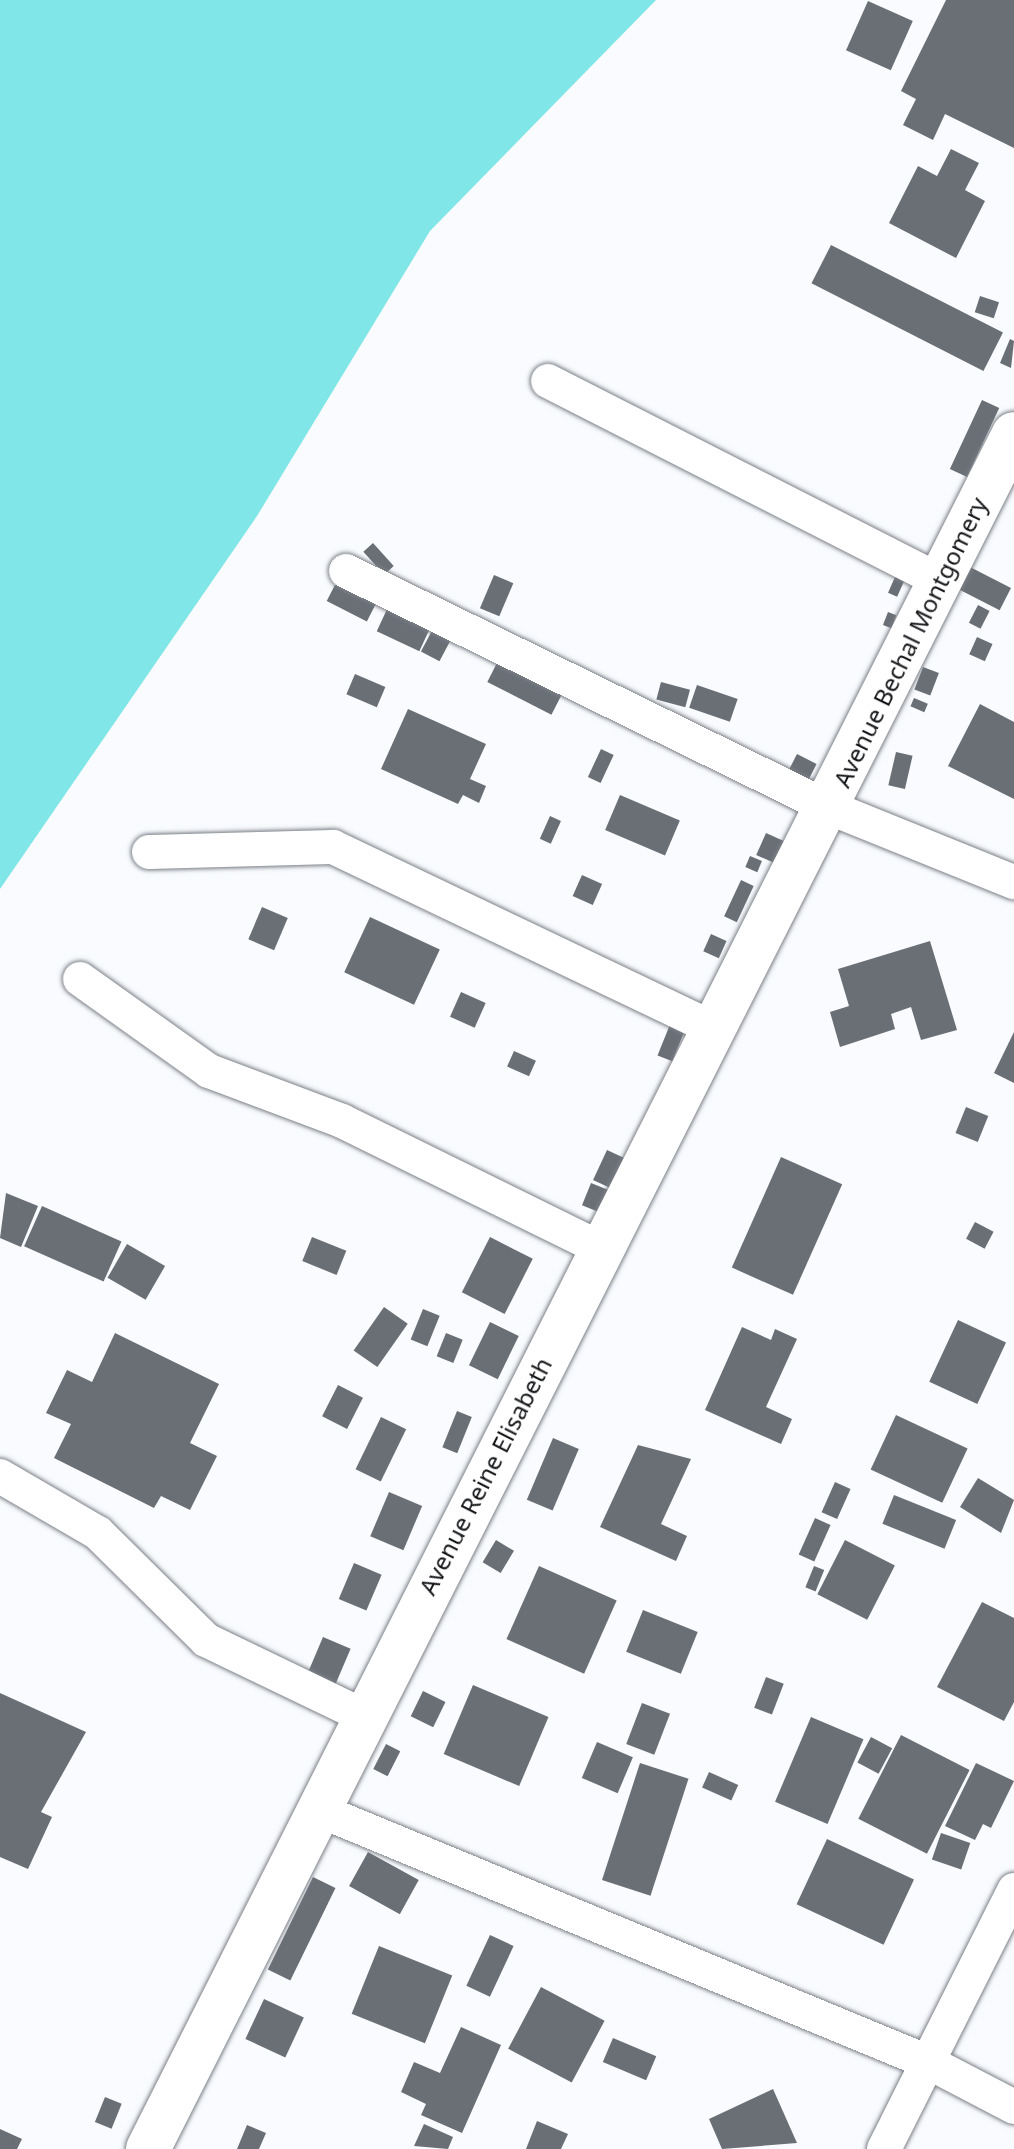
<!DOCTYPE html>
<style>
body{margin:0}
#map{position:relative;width:1014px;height:2149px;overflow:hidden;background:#f9fbfe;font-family:"Noto Sans",sans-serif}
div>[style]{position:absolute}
.water>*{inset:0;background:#81e6e7}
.building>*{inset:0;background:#6a6f76;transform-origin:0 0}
.roads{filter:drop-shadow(0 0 2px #7c8188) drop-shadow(0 0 2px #7c8188)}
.minor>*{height:34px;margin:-17px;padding:0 17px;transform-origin:17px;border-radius:17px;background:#fff}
.tertiary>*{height:44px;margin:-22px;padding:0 22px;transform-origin:22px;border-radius:22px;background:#fff}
span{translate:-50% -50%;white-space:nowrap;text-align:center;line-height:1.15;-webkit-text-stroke:7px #fff;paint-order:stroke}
.street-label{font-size:24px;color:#131518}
</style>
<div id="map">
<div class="water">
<div style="clip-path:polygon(0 0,656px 0,430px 231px,257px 516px,0 889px)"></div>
</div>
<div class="building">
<div style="clip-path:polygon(946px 0,1014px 0,1014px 148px,945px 114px,933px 140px,903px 125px,916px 99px,901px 91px)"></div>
<div style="left:868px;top:1px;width:49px;height:54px;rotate:24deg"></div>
<div style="clip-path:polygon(951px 149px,979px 163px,965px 190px,985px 201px,956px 258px,889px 223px,918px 166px,937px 176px)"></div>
<div style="left:831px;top:245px;width:193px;height:43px;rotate:27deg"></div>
<div style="left:980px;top:296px;width:20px;height:17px;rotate:18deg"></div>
<div style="clip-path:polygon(1010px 339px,1014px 341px,1011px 368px,1000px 363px)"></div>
<div style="left:982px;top:400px;width:19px;height:76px;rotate:25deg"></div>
<div style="left:373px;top:543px;width:31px;height:13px;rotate:48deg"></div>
<div style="left:970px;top:567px;width:46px;height:25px;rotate:27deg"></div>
<div style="left:899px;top:568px;width:10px;height:27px;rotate:24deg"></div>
<div style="left:494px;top:575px;width:21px;height:36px;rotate:23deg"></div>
<div style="left:339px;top:577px;width:45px;height:27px;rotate:27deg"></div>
<div style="left:389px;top:605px;width:47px;height:29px;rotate:25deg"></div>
<div style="left:978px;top:605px;width:13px;height:20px;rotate:27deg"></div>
<div style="left:888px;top:612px;width:9px;height:14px;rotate:21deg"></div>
<div style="left:435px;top:625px;width:21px;height:30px;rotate:28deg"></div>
<div style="left:977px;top:637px;width:17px;height:19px;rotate:24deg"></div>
<div style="left:500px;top:657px;width:72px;height:28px;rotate:27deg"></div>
<div style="left:923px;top:667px;width:17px;height:24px;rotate:21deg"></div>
<div style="left:355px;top:674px;width:33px;height:22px;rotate:23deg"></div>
<div style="left:661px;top:682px;width:30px;height:18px;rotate:15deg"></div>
<div style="left:697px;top:685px;width:43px;height:24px;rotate:19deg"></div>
<div style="left:914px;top:698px;width:15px;height:9px;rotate:23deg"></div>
<div style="clip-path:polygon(980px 704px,1014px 722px,1014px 799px,948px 766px)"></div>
<div style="clip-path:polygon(408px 709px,486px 744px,470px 779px,486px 786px,479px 803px,463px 795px,458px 804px,381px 769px)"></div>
<div style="left:601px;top:749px;width:14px;height:31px;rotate:25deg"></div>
<div style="left:896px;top:752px;width:17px;height:34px;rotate:13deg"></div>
<div style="left:797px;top:754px;width:22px;height:31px;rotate:27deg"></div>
<div style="left:620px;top:795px;width:65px;height:38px;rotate:23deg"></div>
<div style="left:550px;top:816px;width:12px;height:25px;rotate:24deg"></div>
<div style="left:766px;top:833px;width:20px;height:24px;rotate:24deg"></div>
<div style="left:750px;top:856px;width:13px;height:12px;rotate:23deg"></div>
<div style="left:582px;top:875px;width:22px;height:23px;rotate:24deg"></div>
<div style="left:741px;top:880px;width:14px;height:40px;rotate:25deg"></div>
<div style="left:262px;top:907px;width:28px;height:35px;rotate:23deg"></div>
<div style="left:370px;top:917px;width:77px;height:61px;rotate:25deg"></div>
<div style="left:711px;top:934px;width:17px;height:19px;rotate:24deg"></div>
<div style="clip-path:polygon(930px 941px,957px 1030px,921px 1040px,911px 1007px,891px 1014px,895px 1029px,840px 1047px,830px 1012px,849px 1006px,838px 969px)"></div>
<div style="left:461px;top:992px;width:27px;height:27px;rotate:24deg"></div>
<div style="left:671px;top:1022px;width:16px;height:36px;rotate:22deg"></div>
<div style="clip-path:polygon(1014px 1032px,1014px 1083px,994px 1073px)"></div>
<div style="left:514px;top:1051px;width:24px;height:17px;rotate:24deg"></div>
<div style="left:966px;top:1107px;width:24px;height:28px;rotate:22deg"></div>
<div style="left:607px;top:1150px;width:19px;height:33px;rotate:25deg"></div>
<div style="left:781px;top:1157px;width:67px;height:121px;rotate:24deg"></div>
<div style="left:591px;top:1183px;width:18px;height:24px;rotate:22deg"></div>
<div style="clip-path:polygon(6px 1193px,38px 1206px,21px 1247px,0 1238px)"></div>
<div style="left:42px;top:1206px;width:87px;height:44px;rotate:24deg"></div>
<div style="left:975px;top:1222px;width:21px;height:19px;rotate:28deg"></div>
<div style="left:312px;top:1237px;width:37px;height:26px;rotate:22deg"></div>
<div style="left:490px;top:1237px;width:48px;height:62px;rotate:27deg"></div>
<div style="left:127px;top:1244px;width:44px;height:39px;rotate:30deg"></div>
<div style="left:384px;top:1307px;width:29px;height:53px;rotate:35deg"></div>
<div style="left:423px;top:1309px;width:18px;height:33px;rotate:22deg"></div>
<div style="left:958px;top:1320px;width:53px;height:68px;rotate:25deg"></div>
<div style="left:490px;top:1322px;width:32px;height:48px;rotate:26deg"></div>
<div style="clip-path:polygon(742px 1327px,771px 1340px,775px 1329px,797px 1339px,766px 1407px,792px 1419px,781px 1444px,705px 1410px)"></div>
<div style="clip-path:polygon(115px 1333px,219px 1384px,190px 1443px,217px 1456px,190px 1510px,161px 1496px,154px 1508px,54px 1458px,71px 1424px,46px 1413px,67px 1370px,92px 1382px)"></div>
<div style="left:446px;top:1333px;width:18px;height:25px;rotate:22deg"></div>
<div style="left:338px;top:1385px;width:28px;height:35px;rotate:27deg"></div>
<div style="left:457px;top:1411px;width:16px;height:39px;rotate:22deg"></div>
<div style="left:896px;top:1415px;width:79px;height:60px;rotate:25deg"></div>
<div style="left:381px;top:1417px;width:28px;height:58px;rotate:26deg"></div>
<div style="left:553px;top:1438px;width:28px;height:67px;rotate:23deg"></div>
<div style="clip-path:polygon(638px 1445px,691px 1459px,661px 1524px,687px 1536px,676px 1561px,600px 1527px)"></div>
<div style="clip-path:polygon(978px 1478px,1014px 1500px,1001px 1533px,960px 1507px)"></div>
<div style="left:835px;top:1482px;width:17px;height:33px;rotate:24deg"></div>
<div style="left:389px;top:1492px;width:36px;height:48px;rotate:23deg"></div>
<div style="left:894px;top:1495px;width:67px;height:31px;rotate:22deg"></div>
<div style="left:815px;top:1518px;width:17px;height:40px;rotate:24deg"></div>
<div style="left:496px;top:1540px;width:21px;height:26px;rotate:31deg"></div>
<div style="left:845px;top:1540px;width:56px;height:61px;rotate:27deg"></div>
<div style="left:354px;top:1563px;width:30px;height:39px;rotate:23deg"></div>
<div style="left:539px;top:1566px;width:85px;height:80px;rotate:24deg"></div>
<div style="left:814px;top:1566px;width:11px;height:23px;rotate:22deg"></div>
<div style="clip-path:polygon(982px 1602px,1014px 1618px,1014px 1702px,1004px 1721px,937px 1687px)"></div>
<div style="left:643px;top:1610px;width:59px;height:45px;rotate:22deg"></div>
<div style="left:323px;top:1637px;width:30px;height:39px;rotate:23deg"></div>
<div style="left:766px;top:1677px;width:19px;height:33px;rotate:21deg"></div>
<div style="left:473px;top:1685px;width:82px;height:75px;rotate:23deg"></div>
<div style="left:423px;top:1691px;width:25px;height:28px;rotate:26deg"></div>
<div style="clip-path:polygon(0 1693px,86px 1732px,41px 1812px,52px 1817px,28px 1869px,0 1857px)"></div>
<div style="left:642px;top:1703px;width:30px;height:44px;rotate:21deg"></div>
<div style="left:811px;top:1717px;width:57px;height:92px;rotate:23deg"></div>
<div style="left:901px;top:1735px;width:77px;height:94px;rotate:27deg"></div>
<div style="left:871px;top:1737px;width:24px;height:29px;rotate:28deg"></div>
<div style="left:597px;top:1742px;width:39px;height:39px;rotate:23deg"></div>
<div style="left:386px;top:1744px;width:16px;height:28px;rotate:27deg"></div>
<div style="left:640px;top:1763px;width:51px;height:123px;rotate:18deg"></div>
<div style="clip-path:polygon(976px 1763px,1014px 1781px,991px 1828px,983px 1824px,975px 1840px,945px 1826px)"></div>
<div style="left:709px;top:1772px;width:32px;height:17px;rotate:24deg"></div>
<div style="left:941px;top:1833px;width:31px;height:28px;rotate:19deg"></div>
<div style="left:827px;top:1839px;width:96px;height:72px;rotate:25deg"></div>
<div style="left:368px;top:1852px;width:58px;height:39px;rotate:29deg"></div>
<div style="left:313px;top:1877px;width:25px;height:103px;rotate:26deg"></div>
<div style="left:490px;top:1935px;width:26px;height:56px;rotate:25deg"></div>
<div style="left:379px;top:1946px;width:79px;height:73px;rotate:22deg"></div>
<div style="left:541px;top:1987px;width:72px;height:70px;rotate:28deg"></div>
<div style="left:264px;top:1999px;width:44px;height:44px;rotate:25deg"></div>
<div style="clip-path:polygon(461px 2027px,501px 2045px,462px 2133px,421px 2115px,426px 2104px,401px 2092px,414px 2062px,440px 2073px)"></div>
<div style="left:613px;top:2038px;width:47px;height:26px;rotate:23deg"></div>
<div style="clip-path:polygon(773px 2089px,797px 2143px,722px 2149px,709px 2119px)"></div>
<div style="left:105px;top:2097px;width:18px;height:27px;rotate:22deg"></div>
<div style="clip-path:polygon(537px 2121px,568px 2134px,561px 2149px,526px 2149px)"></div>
<div style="clip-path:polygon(424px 2124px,453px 2137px,448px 2149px,414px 2146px)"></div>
<div style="clip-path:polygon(247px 2125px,266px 2133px,259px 2149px,237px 2149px)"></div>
<div style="clip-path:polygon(0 2129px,22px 2139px,17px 2149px,0 2149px)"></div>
</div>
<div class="roads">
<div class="minor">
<div style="left:548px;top:381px;width:438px;rotate:27deg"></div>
<div style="left:346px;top:571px;width:537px;rotate:26.09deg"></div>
<div style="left:828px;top:807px;width:201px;rotate:22deg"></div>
<div style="left:149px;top:852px;width:184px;rotate:-1.6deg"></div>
<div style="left:333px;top:847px;width:420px;rotate:25.5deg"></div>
<div style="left:80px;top:979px;width:158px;rotate:35.5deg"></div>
<div style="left:209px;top:1071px;width:142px;rotate:20.6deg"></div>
<div style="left:342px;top:1121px;width:288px;rotate:26.2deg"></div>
<div style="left:0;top:1476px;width:113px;rotate:30.2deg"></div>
<div style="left:98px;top:1533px;width:152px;rotate:44.7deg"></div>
<div style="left:206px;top:1640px;width:175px;rotate:25.7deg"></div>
<div style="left:321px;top:1811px;width:657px;rotate:22.47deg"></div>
<div style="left:928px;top:2062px;width:97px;rotate:27.6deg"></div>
<div style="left:884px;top:2149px;width:290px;rotate:-63.3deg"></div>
</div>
<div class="tertiary">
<div style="left:148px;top:2149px;width:1921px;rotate:-63.21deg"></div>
</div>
</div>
<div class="street-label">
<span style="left:910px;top:642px;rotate:-64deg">Avenue Bechal Montgomery</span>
<span style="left:485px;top:1476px;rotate:-63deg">Avenue Reine Elisabeth</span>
</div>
</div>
